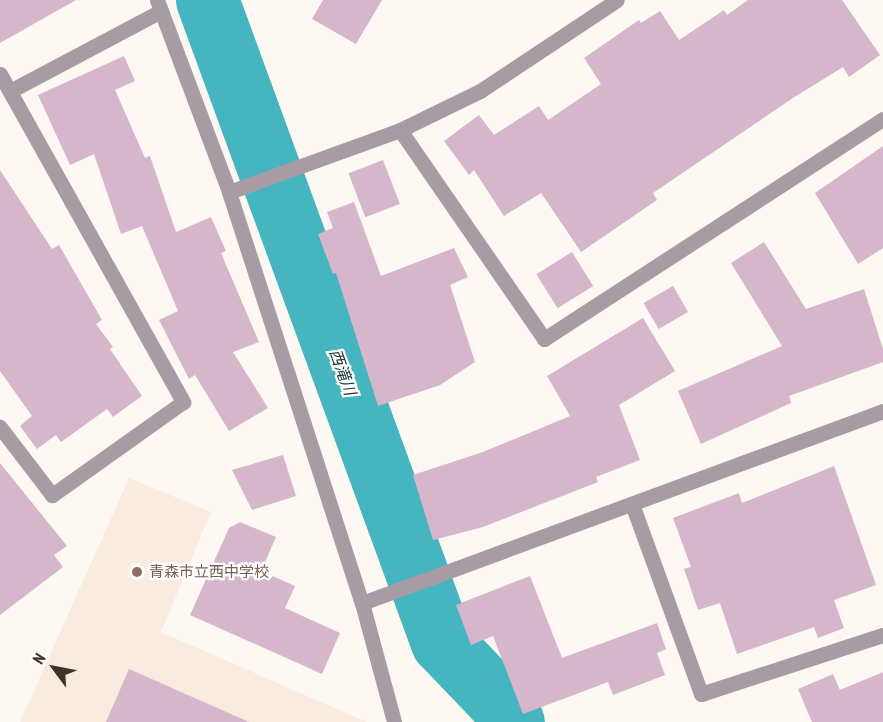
<!DOCTYPE html>
<meta charset="utf-8">
<style>
body{margin:0}
#map{position:relative;width:883px;height:722px;overflow:hidden;background:#fef8f3;font-family:"PT Sans Narrow","Noto Sans JP",sans-serif}
div>[style]{position:absolute}
.built>*{inset:0;background:#faebe1}
.river>*{height:63px;margin:-31.5px;padding:0 31.5px;transform-origin:31.5px;border-radius:31.5px;background:#45b5bf}
.building>*{inset:0;background:#d5b6ca;transform-origin:0 0}
.minor>*{height:15px;margin:-7.5px;padding:0 7.5px;transform-origin:7.5px;border-radius:7.5px;background:#a79ba4}
.dots>*{width:16px;height:16px;translate:-50% -50%;box-sizing:border-box;border:3px solid #fff;border-radius:50%}
span{translate:-50% -50%;white-space:nowrap;text-align:center;line-height:1.15;-webkit-text-stroke:4.5px #fff;paint-order:stroke}
.education-label{font-size:15px;color:#785e54}
.left{translate:0 -50%;text-align:left}
.water-label{font-size:16px;color:#20393c;font-style:italic}
.north{position:absolute;left:24px;top:638px;width:60px;height:60px;-webkit-text-stroke:4px #fff;paint-order:stroke;rotate:302deg;font-size:16px;font-weight:700;line-height:24px;text-align:center;color:#3f332b}
.north::after{content:'';display:block;margin:auto;width:21px;height:27px;background:#3f332b;clip-path:polygon(50% 0,100% 100%,50% 72%,0 100%)}
</style>
<div id="map">
<div class="built">
<div style="clip-path:polygon(129px 478px,211px 512px,161px 632px,367px 722px,20px 722px)"></div>
</div>
<div class="river">
<div style="left:207px;top:0;width:684px;rotate:69.9deg"></div>
<div style="left:442px;top:642px;width:95px;rotate:46.3deg"></div>
<div style="left:508px;top:711px;width:12px;rotate:66deg"></div>
</div>
<div class="building">
<div style="clip-path:polygon(0 0,76px 0,0 43px)"></div>
<div style="clip-path:polygon(323px 0,382px 0,356px 44px,312px 19px)"></div>
<div style="clip-path:polygon(748px 0,842px 0,880px 55px,849px 77px,843px 67px,793px 98px,653px 193px,657px 200px,581px 252px,541px 193px,504px 216px,474px 170px,469px 175px,444px 141px,479px 115px,494px 135px,539px 106px,548px 120px,601px 84px,584px 58px,639px 20px,641px 23px,660px 11px,679px 40px,724px 10px,727px 15px)"></div>
<div style="clip-path:polygon(124px 56px,135px 81px,115px 90px,145px 158px,150px 156px,176px 232px,211px 217px,226px 251px,221px 253px,259px 342px,233px 352px,268px 408px,229px 431px,195px 375px,189px 379px,159px 320px,178px 311px,142px 226px,121px 234px,94px 154px,70px 165px,38px 95px)"></div>
<div style="clip-path:polygon(883px 146px,883px 248px,858px 264px,815px 193px)"></div>
<div style="left:383px;top:160px;width:47px;height:37px;rotate:69deg"></div>
<div style="clip-path:polygon(0 170px,52px 249px,59px 245px,102px 320px,96px 324px,113px 347px,110px 349px,142px 396px,113px 417px,107px 409px,61px 442px,56px 435px,37px 449px,20px 426px,32px 416px,0 371px)"></div>
<div style="clip-path:polygon(354px 202px,381px 276px,454px 248px,468px 277px,450px 285px,475px 362px,440px 385px,378px 406px,336px 273px,333px 274px,318px 234px,333px 228px,327px 212px)"></div>
<div style="clip-path:polygon(764px 242px,806px 309px,864px 289px,883px 349px,883px 362px,789px 396px,791px 403px,701px 444px,678px 391px,782px 346px,731px 263px)"></div>
<div style="left:572px;top:252px;width:40px;height:42px;rotate:58deg"></div>
<div style="left:673px;top:286px;width:30px;height:34px;rotate:60deg"></div>
<div style="clip-path:polygon(643px 318px,675px 371px,619px 405px,640px 460px,596px 477px,598px 482px,483px 527px,433px 540px,413px 475px,483px 452px,570px 416px,547px 376px)"></div>
<div style="clip-path:polygon(283px 455px,296px 496px,252px 510px,232px 470px)"></div>
<div style="clip-path:polygon(0 463px,67px 546px,54px 555px,63px 567px,0 615px)"></div>
<div style="clip-path:polygon(834px 466px,876px 585px,834px 600px,844px 628px,818px 638px,814px 627px,737px 654px,720px 603px,698px 610px,684px 569px,691px 567px,673px 518px,739px 493px,742px 503px)"></div>
<div style="clip-path:polygon(240px 522px,276px 537px,261px 571px,295px 586px,285px 608px,340px 633px,322px 674px,190px 615px,229px 528px)"></div>
<div style="clip-path:polygon(530px 576px,562px 658px,657px 623px,666px 649px,657px 653px,665px 675px,613px 695px,608px 682px,523px 714px,493px 636px,471px 645px,456px 605px)"></div>
<div style="clip-path:polygon(129px 669px,249px 722px,106px 722px)"></div>
<div style="clip-path:polygon(883px 672px,883px 722px,812px 722px,798px 689px,833px 674px,840px 690px)"></div>
</div>
<div class="minor">
<div style="left:157px;top:0;width:205px;rotate:69.4deg"></div>
<div style="left:229px;top:192px;width:432px;rotate:72.1deg"></div>
<div style="left:362px;top:603px;width:123px;rotate:74.9deg"></div>
<div style="left:0;top:74px;width:376px;rotate:60.8deg"></div>
<div style="left:183px;top:402px;width:161px;rotate:144.6deg"></div>
<div style="left:52px;top:495px;width:86px;rotate:-127.4deg"></div>
<div style="left:10px;top:91px;width:171px;rotate:-27.9deg"></div>
<div style="left:400px;top:130px;width:254px;rotate:55.4deg"></div>
<div style="left:544px;top:339px;width:404px;rotate:-33deg"></div>
<div style="left:229px;top:192px;width:182px;rotate:-19.9deg"></div>
<div style="left:400px;top:130px;width:89px;rotate:-26deg"></div>
<div style="left:480px;top:91px;width:164px;rotate:-33.6deg"></div>
<div style="left:632px;top:504px;width:202px;rotate:70deg"></div>
<div style="left:701px;top:694px;width:191px;rotate:-18deg"></div>
<div style="left:362px;top:603px;width:555px;rotate:-20.23deg"></div>
</div>
<div class="dots">
<div style="left:137px;top:572px;background:#8d6e63"></div>
</div>
<div class="education-label">
<span class="left" style="left:149px;top:572px">青森市立西中学校</span>
</div>
<div class="water-label">
<span style="left:343px;top:372px;rotate:70deg">西滝川</span>
</div>
<div class="north">N</div>
</div>
